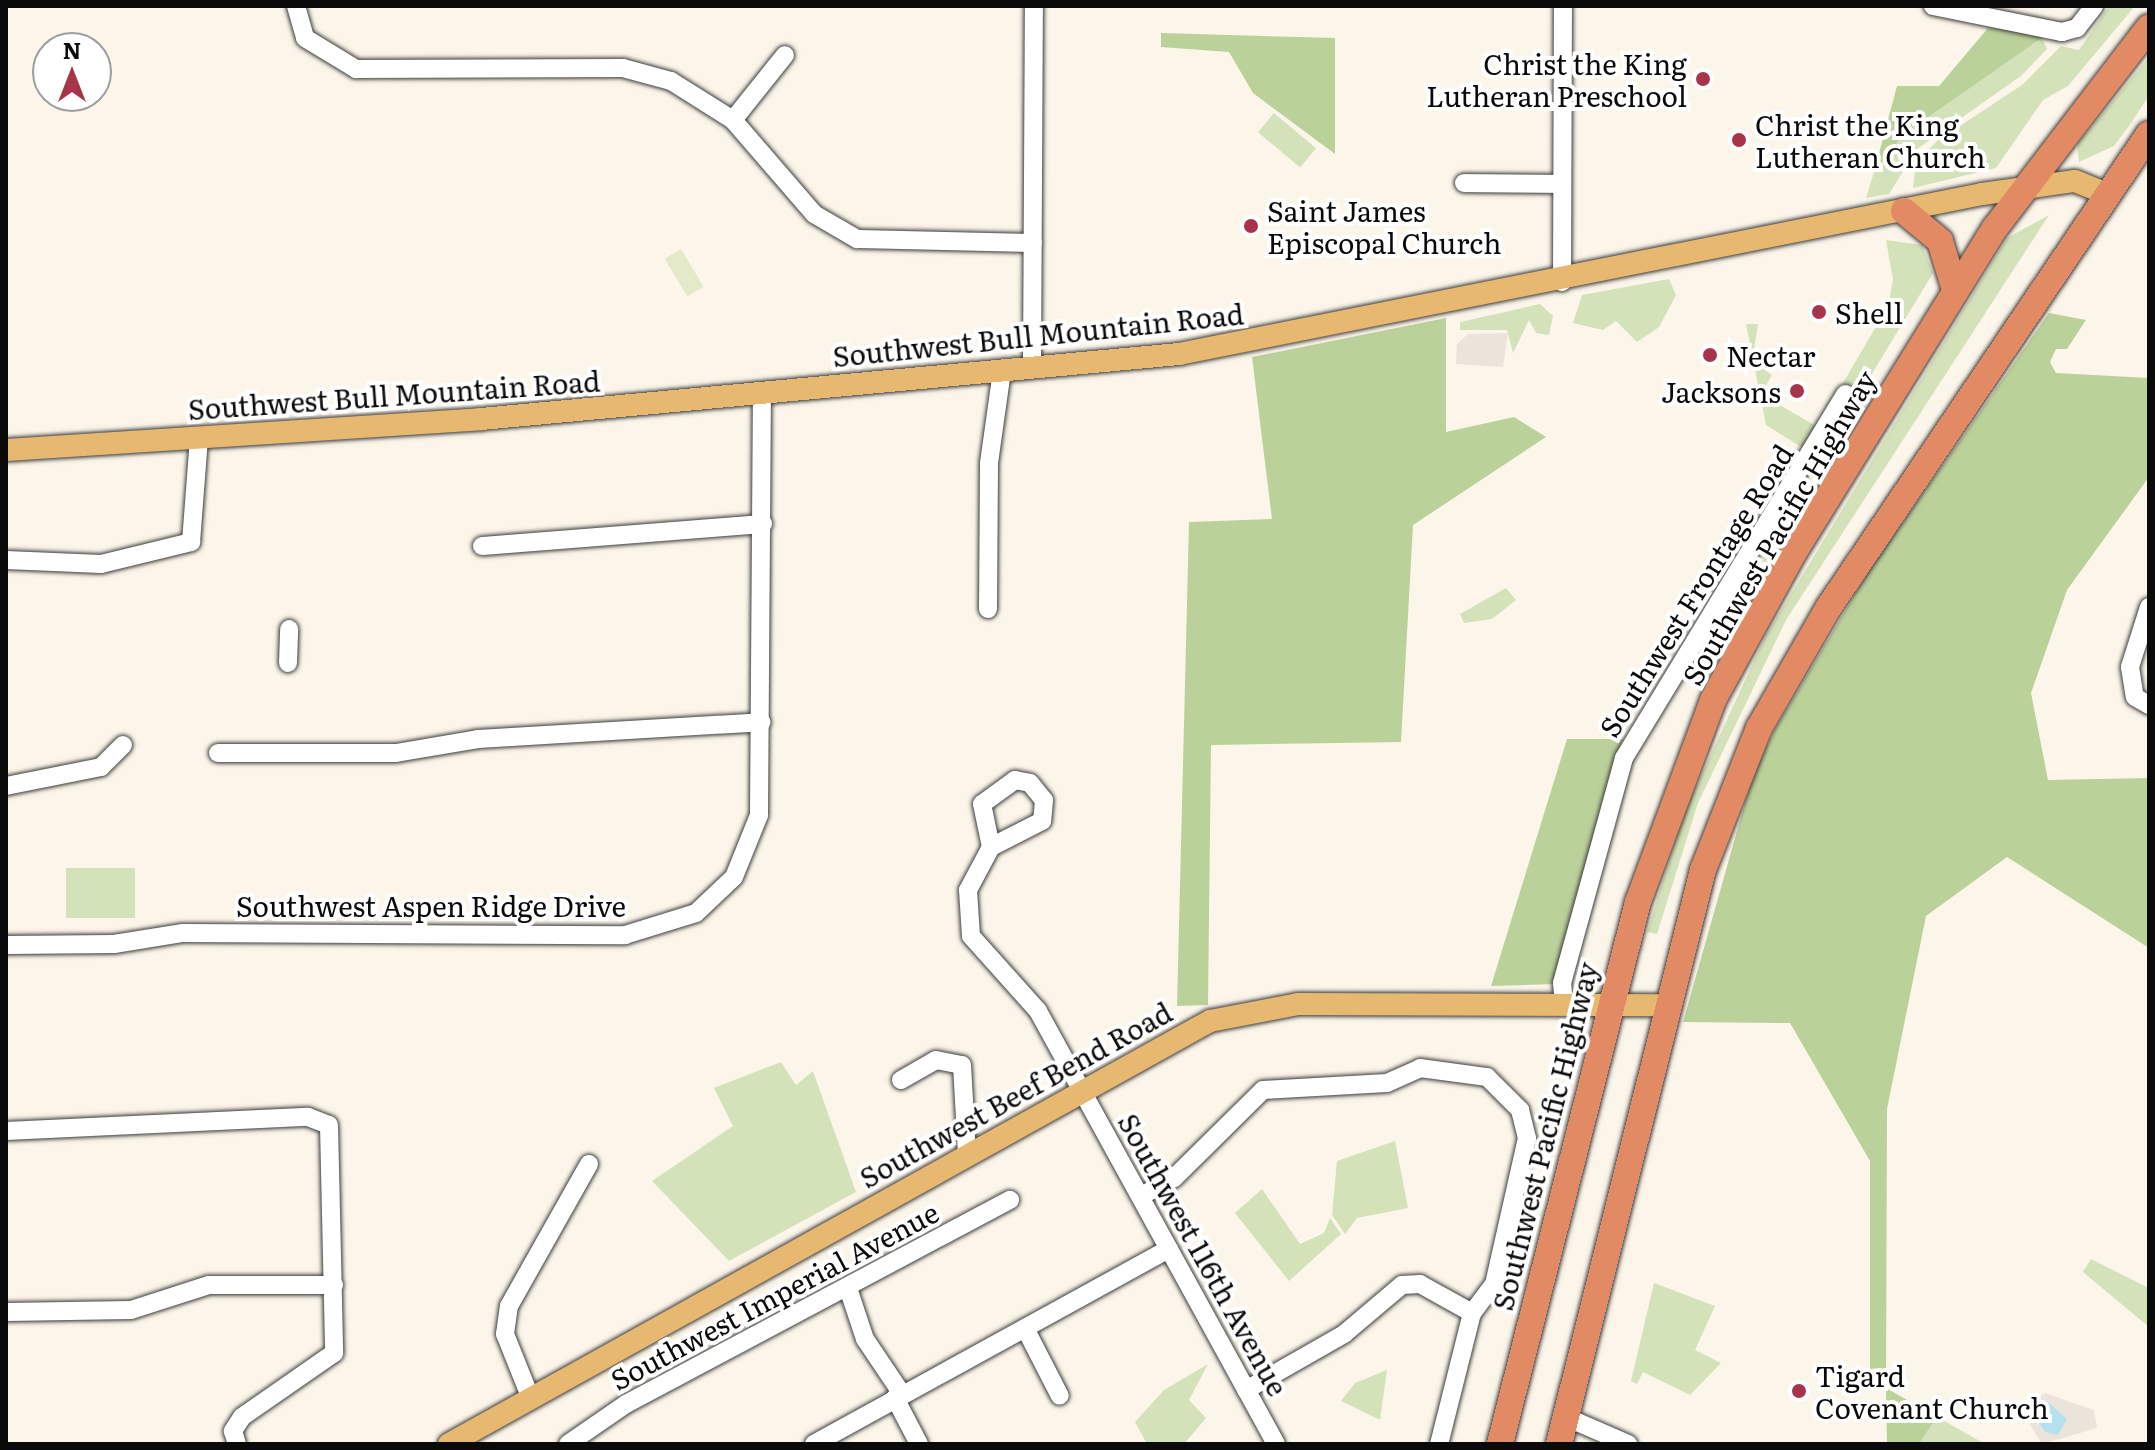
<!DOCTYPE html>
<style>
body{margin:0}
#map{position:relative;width:2155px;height:1450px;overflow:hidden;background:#fcf6ea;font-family:Literata,serif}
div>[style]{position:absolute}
.green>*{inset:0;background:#d4e2b9;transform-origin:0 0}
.forest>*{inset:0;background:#bbd19a}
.pitch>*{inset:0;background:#e4eac9;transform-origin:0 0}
.plaza>*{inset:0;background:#eae4db}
.water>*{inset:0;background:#b5e1ee}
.roads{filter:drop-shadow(0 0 2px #3d3d3d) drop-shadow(0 0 2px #3d3d3d)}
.minor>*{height:18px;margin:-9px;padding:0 9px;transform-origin:9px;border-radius:9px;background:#fff}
.major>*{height:22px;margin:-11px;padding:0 11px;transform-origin:11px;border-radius:11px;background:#e7b86f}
.highway>*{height:26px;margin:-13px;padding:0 13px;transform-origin:13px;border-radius:13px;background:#e28a63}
.dots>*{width:22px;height:22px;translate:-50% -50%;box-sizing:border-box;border:4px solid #fff;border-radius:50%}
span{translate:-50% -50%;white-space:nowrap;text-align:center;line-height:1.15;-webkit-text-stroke:8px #fff;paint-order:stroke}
.poi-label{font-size:28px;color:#0a0a0a}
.right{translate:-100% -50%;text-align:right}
.left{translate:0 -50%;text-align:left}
.street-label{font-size:28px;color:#0a0a0a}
.frame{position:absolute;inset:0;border:8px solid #0a0a0a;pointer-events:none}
.north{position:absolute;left:32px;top:32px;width:80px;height:80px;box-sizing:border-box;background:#fff;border:2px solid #9d9d9d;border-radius:50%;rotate:0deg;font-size:22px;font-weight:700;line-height:32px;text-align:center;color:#0a0a0a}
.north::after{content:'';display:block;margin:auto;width:28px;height:36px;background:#a8344b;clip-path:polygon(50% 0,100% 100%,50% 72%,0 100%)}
</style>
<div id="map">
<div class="green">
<div style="clip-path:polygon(2109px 6px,2135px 6px,2068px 86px,2043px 100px,1996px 168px,1913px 188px,1916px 162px,1937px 141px,2022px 85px,2061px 46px,2079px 50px)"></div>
<div style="clip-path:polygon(2042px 38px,2047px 49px,2021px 76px,1917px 149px,1889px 194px,1866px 198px,1874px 172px,1904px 134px)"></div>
<div style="clip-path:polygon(2149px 57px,2149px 96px,2129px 126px,2114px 146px,2079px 162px,2077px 145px)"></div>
<div style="left:1274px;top:113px;width:55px;height:25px;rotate:40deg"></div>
<div style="clip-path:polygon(2049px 215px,1786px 620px,1698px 803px,1657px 934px,1647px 932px,1684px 813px,1765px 637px,2007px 238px)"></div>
<div style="clip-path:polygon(1886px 240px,1922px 245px,1933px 273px,1799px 494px,1797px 516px,1762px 573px,1746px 566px,1853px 402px,1843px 383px,1888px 306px,1893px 280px)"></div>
<div style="clip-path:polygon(1669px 279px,1676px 295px,1659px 327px,1637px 342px,1616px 321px,1603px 330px,1573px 323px,1582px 295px)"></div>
<div style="clip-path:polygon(1540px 304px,1553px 316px,1549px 335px,1536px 333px,1529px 320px,1513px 353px,1507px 330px,1460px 330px,1460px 322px)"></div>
<div style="clip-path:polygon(1746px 324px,1758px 324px,1754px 350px,1769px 360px,1763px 369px,1772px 375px,1761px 394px,1816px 426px,1803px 448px,1766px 425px)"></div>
<div style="clip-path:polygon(1506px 588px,1516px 600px,1492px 619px,1464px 623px,1460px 614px)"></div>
<div style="left:66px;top:868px;width:69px;height:50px"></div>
<div style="clip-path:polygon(781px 1062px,796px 1085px,813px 1071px,856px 1192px,729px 1261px,652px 1181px,733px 1126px,714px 1088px)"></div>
<div style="clip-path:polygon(1395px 1141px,1408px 1208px,1357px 1218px,1345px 1234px,1332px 1215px,1337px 1161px)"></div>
<div style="clip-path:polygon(1262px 1189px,1300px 1244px,1324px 1233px,1330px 1218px,1341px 1234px,1289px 1281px,1235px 1213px)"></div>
<div style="clip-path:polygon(2091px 1259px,2149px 1288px,2149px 1327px,2083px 1272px)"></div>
<div style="clip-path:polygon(1654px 1283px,1715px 1306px,1695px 1350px,1721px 1363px,1690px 1395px,1643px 1372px,1637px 1384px,1631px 1381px)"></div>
<div style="clip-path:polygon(1208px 1364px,1189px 1400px,1206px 1418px,1184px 1444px,1147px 1444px,1135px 1422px,1164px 1390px)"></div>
<div style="clip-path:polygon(1387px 1370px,1380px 1420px,1341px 1401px,1355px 1383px)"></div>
<div style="clip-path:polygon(1937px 1417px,1985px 1444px,1919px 1444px)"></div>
</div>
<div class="forest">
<div style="clip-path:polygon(1988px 28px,2049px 33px,1904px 134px,1874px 172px,1897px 86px,1939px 86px)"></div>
<div style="clip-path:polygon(1161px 33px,1335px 38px,1335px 154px,1253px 93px,1229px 52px,1161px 47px)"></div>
<div style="clip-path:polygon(2049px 313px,2086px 320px,2067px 349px,2056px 349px,2050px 362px,2056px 373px,2149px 378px,2149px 477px,2067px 590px,2031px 693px,2048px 780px,2149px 778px,2149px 948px,2007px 857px,1926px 916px,1887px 1109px,1886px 1388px,1937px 1417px,1919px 1444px,1887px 1444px,1886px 1389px,1870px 1389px,1870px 1161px,1790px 1023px,1683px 1022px,1752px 778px,1775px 729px,1867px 574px)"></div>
<div style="clip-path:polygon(1446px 318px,1446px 432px,1514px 417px,1546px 437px,1413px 525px,1401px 742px,1211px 745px,1208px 1005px,1177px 1006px,1189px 522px,1272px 519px,1252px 357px)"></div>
<div style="clip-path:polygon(1567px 739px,1623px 739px,1557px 984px,1491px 986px)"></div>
</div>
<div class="pitch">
<div style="left:681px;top:249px;width:44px;height:19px;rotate:59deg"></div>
</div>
<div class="plaza">
<div style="clip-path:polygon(1508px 333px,1503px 367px,1456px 364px,1457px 344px,1468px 334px)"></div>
<div style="clip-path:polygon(2045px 1393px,2094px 1410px,2097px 1428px,2042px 1444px,2019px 1407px)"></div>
</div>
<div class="water">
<div style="clip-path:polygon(2047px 1401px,2067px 1419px,2058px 1435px,2045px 1432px,2031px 1411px)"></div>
</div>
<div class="roads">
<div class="minor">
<div style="left:296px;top:6px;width:33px;rotate:74deg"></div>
<div style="left:305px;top:38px;width:60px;rotate:31.3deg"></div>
<div style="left:356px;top:69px;width:267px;rotate:-0.2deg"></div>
<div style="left:623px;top:68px;width:50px;rotate:15.2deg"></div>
<div style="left:671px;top:81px;width:73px;rotate:32.2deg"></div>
<div style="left:733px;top:120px;width:124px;rotate:49.2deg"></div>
<div style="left:814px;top:214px;width:50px;rotate:30.2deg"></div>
<div style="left:857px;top:239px;width:176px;rotate:1.3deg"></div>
<div style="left:1933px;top:6px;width:132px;rotate:11.4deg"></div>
<div style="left:2062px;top:32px;width:16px;rotate:-15deg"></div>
<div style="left:2077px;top:28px;width:28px;rotate:-52deg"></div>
<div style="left:733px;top:120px;width:83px;rotate:-51.3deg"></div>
<div style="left:1464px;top:183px;width:97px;rotate:0.6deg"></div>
<div style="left:1562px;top:282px;width:276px;rotate:-89.8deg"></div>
<div style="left:1032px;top:368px;width:362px;rotate:-89.7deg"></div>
<div style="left:482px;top:546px;width:282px;rotate:-4.5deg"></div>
<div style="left:6px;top:560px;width:95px;rotate:2.4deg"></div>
<div style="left:101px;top:564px;width:93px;rotate:-13.7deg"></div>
<div style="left:191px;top:542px;width:104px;rotate:-85.6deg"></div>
<div style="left:2149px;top:607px;width:63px;rotate:107.6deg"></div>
<div style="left:2130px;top:667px;width:30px;rotate:81deg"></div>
<div style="left:2135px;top:697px;width:16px;rotate:30deg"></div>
<div style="left:988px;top:609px;width:146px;rotate:-89.6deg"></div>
<div style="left:989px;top:463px;width:93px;rotate:-82deg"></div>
<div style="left:288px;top:663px;width:34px;rotate:-88deg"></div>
<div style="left:218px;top:753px;width:178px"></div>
<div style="left:396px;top:753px;width:83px;rotate:-9.7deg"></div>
<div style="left:478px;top:739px;width:284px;rotate:-3.4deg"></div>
<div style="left:6px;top:786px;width:97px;rotate:-11.3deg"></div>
<div style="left:101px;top:767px;width:31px;rotate:-45deg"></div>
<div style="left:991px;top:847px;width:44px;rotate:-101.8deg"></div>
<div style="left:982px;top:804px;width:41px;rotate:-36deg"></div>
<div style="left:1015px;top:780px;width:15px;rotate:11deg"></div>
<div style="left:1030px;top:783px;width:22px;rotate:51deg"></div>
<div style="left:1044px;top:800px;width:21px;rotate:95deg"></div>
<div style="left:1042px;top:821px;width:57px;rotate:153deg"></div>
<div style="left:991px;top:847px;width:49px;rotate:118.1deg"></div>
<div style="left:968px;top:890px;width:46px;rotate:86.3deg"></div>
<div style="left:971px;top:936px;width:101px;rotate:48.2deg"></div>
<div style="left:1038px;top:1011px;width:494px;rotate:61.2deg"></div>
<div style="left:6px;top:945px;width:108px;rotate:-0.5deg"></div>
<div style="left:114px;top:944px;width:70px;rotate:-9.1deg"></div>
<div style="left:183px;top:933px;width:442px;rotate:0.3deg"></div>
<div style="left:625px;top:935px;width:74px;rotate:-17.2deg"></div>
<div style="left:696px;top:913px;width:52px;rotate:-43.5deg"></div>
<div style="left:734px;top:877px;width:67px;rotate:-68deg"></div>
<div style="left:759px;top:815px;width:420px;rotate:-89.6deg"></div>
<div style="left:1564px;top:1005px;width:22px;rotate:-95deg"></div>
<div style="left:1562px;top:983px;width:233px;rotate:-74.6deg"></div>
<div style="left:1624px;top:758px;width:426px;rotate:-58.7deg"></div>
<div style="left:901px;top:1080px;width:40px;rotate:-29.7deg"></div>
<div style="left:936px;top:1060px;width:26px;rotate:11deg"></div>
<div style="left:962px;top:1065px;width:90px;rotate:86.8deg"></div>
<div style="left:6px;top:1131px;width:302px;rotate:-2.7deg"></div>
<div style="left:308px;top:1117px;width:22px;rotate:21deg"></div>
<div style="left:329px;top:1125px;width:228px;rotate:88.7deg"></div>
<div style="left:334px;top:1353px;width:112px;rotate:145.2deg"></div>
<div style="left:242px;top:1417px;width:17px;rotate:123deg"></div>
<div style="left:233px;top:1431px;width:14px;rotate:73deg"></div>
<div style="left:1141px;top:1196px;width:38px;rotate:-29deg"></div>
<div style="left:1174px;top:1178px;width:125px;rotate:-44.7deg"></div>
<div style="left:1263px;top:1090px;width:124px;rotate:-3.2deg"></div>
<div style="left:1387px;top:1083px;width:36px;rotate:-24deg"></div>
<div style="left:1420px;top:1068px;width:68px;rotate:7.7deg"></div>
<div style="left:1487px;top:1077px;width:47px;rotate:45deg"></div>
<div style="left:1520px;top:1110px;width:29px;rotate:76deg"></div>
<div style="left:1527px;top:1138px;width:150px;rotate:102.7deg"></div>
<div style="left:1494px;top:1284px;width:36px;rotate:127deg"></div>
<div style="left:1472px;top:1313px;width:135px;rotate:104.1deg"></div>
<div style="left:848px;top:1288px;width:54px;rotate:71.6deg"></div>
<div style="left:865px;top:1339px;width:66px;rotate:56.1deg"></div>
<div style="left:6px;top:1312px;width:125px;rotate:-0.9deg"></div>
<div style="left:131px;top:1310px;width:82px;rotate:-17.8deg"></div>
<div style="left:209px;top:1285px;width:125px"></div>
<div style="left:1025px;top:1328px;width:76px;rotate:62.8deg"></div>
<div style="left:1246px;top:1390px;width:113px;rotate:-29.7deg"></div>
<div style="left:1344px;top:1334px;width:76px;rotate:-40.2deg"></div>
<div style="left:1402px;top:1285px;width:18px;rotate:-3deg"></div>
<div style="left:1420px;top:1284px;width:60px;rotate:29.1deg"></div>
<div style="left:895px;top:1398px;width:52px;rotate:62.4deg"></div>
<div style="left:531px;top:1399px;width:70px;rotate:-111.8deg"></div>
<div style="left:505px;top:1334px;width:28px;rotate:-82deg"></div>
<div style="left:509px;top:1306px;width:163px;rotate:-60.6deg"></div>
<div style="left:1566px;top:1417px;width:68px;rotate:23.5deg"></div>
<div style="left:568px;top:1444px;width:70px;rotate:-34.6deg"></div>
<div style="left:626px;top:1404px;width:435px;rotate:-28deg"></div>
<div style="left:814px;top:1444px;width:405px;rotate:-28.8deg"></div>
</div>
<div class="major">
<div style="left:6px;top:450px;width:476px;rotate:-3.7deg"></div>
<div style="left:481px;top:419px;width:701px;rotate:-5.32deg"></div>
<div style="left:1179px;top:354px;width:819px;rotate:-11.27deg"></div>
<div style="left:1982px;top:194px;width:94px;rotate:-8deg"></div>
<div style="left:2075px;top:181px;width:35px;rotate:22deg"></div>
<div style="left:449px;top:1444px;width:871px;rotate:-29.07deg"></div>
<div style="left:1210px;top:1021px;width:90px;rotate:-10.9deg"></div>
<div style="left:1298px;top:1004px;width:369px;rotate:0.2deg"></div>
</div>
<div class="highway">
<div style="left:1904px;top:211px;width:47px;rotate:39.8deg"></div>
<div style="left:1940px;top:241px;width:51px;rotate:73deg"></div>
<div style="left:1500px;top:1444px;width:559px;rotate:-75.72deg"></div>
<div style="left:1638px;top:902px;width:215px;rotate:-69.6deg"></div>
<div style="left:1713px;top:700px;width:169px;rotate:-61.3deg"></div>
<div style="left:1794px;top:552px;width:381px;rotate:-58.2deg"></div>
<div style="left:1995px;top:228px;width:253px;rotate:-52.5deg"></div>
<div style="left:1559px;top:1444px;width:592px;rotate:-75.92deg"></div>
<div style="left:1703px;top:870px;width:153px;rotate:-68.5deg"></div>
<div style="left:1759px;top:728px;width:140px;rotate:-60deg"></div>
<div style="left:1829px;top:607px;width:571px;rotate:-55.92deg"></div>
</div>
</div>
<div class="dots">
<div style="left:1703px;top:79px;background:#a8344b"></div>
<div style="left:1739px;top:140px;background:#a8344b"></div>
<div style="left:1251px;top:226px;background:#a8344b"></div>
<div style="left:1819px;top:312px;background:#a8344b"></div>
<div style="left:1710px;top:355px;background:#a8344b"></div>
<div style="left:1797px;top:391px;background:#a8344b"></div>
<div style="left:1799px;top:1391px;background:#a8344b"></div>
</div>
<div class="poi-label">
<span class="right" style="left:1687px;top:79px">Christ the King<br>Lutheran Preschool</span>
<span class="left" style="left:1755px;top:140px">Christ the King<br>Lutheran Church</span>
<span class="left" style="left:1267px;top:226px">Saint James<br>Episcopal Church</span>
<span class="left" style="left:1835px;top:312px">Shell</span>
<span class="left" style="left:1726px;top:355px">Nectar</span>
<span class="right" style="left:1781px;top:391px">Jacksons</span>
<span class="left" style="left:1815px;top:1391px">Tigard<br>Covenant Church</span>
</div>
<div class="street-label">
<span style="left:1038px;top:334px;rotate:-6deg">Southwest Bull Mountain Road</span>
<span style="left:394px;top:394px;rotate:-4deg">Southwest Bull Mountain Road</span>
<span style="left:1778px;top:527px;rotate:-60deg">Southwest Pacific Highway</span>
<span style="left:1695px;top:590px;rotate:-58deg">Southwest Frontage Road</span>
<span style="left:431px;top:905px">Southwest Aspen Ridge Drive</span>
<span style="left:1015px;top:1094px;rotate:-29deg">Southwest Beef Bend Road</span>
<span style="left:1544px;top:1136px;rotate:-76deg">Southwest Pacific Highway</span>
<span style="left:1204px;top:1254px;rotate:61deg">Southwest 116th Avenue</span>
<span style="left:774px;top:1295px;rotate:-28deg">Southwest Imperial Avenue</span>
</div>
<div class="frame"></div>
<div class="north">N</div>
</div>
